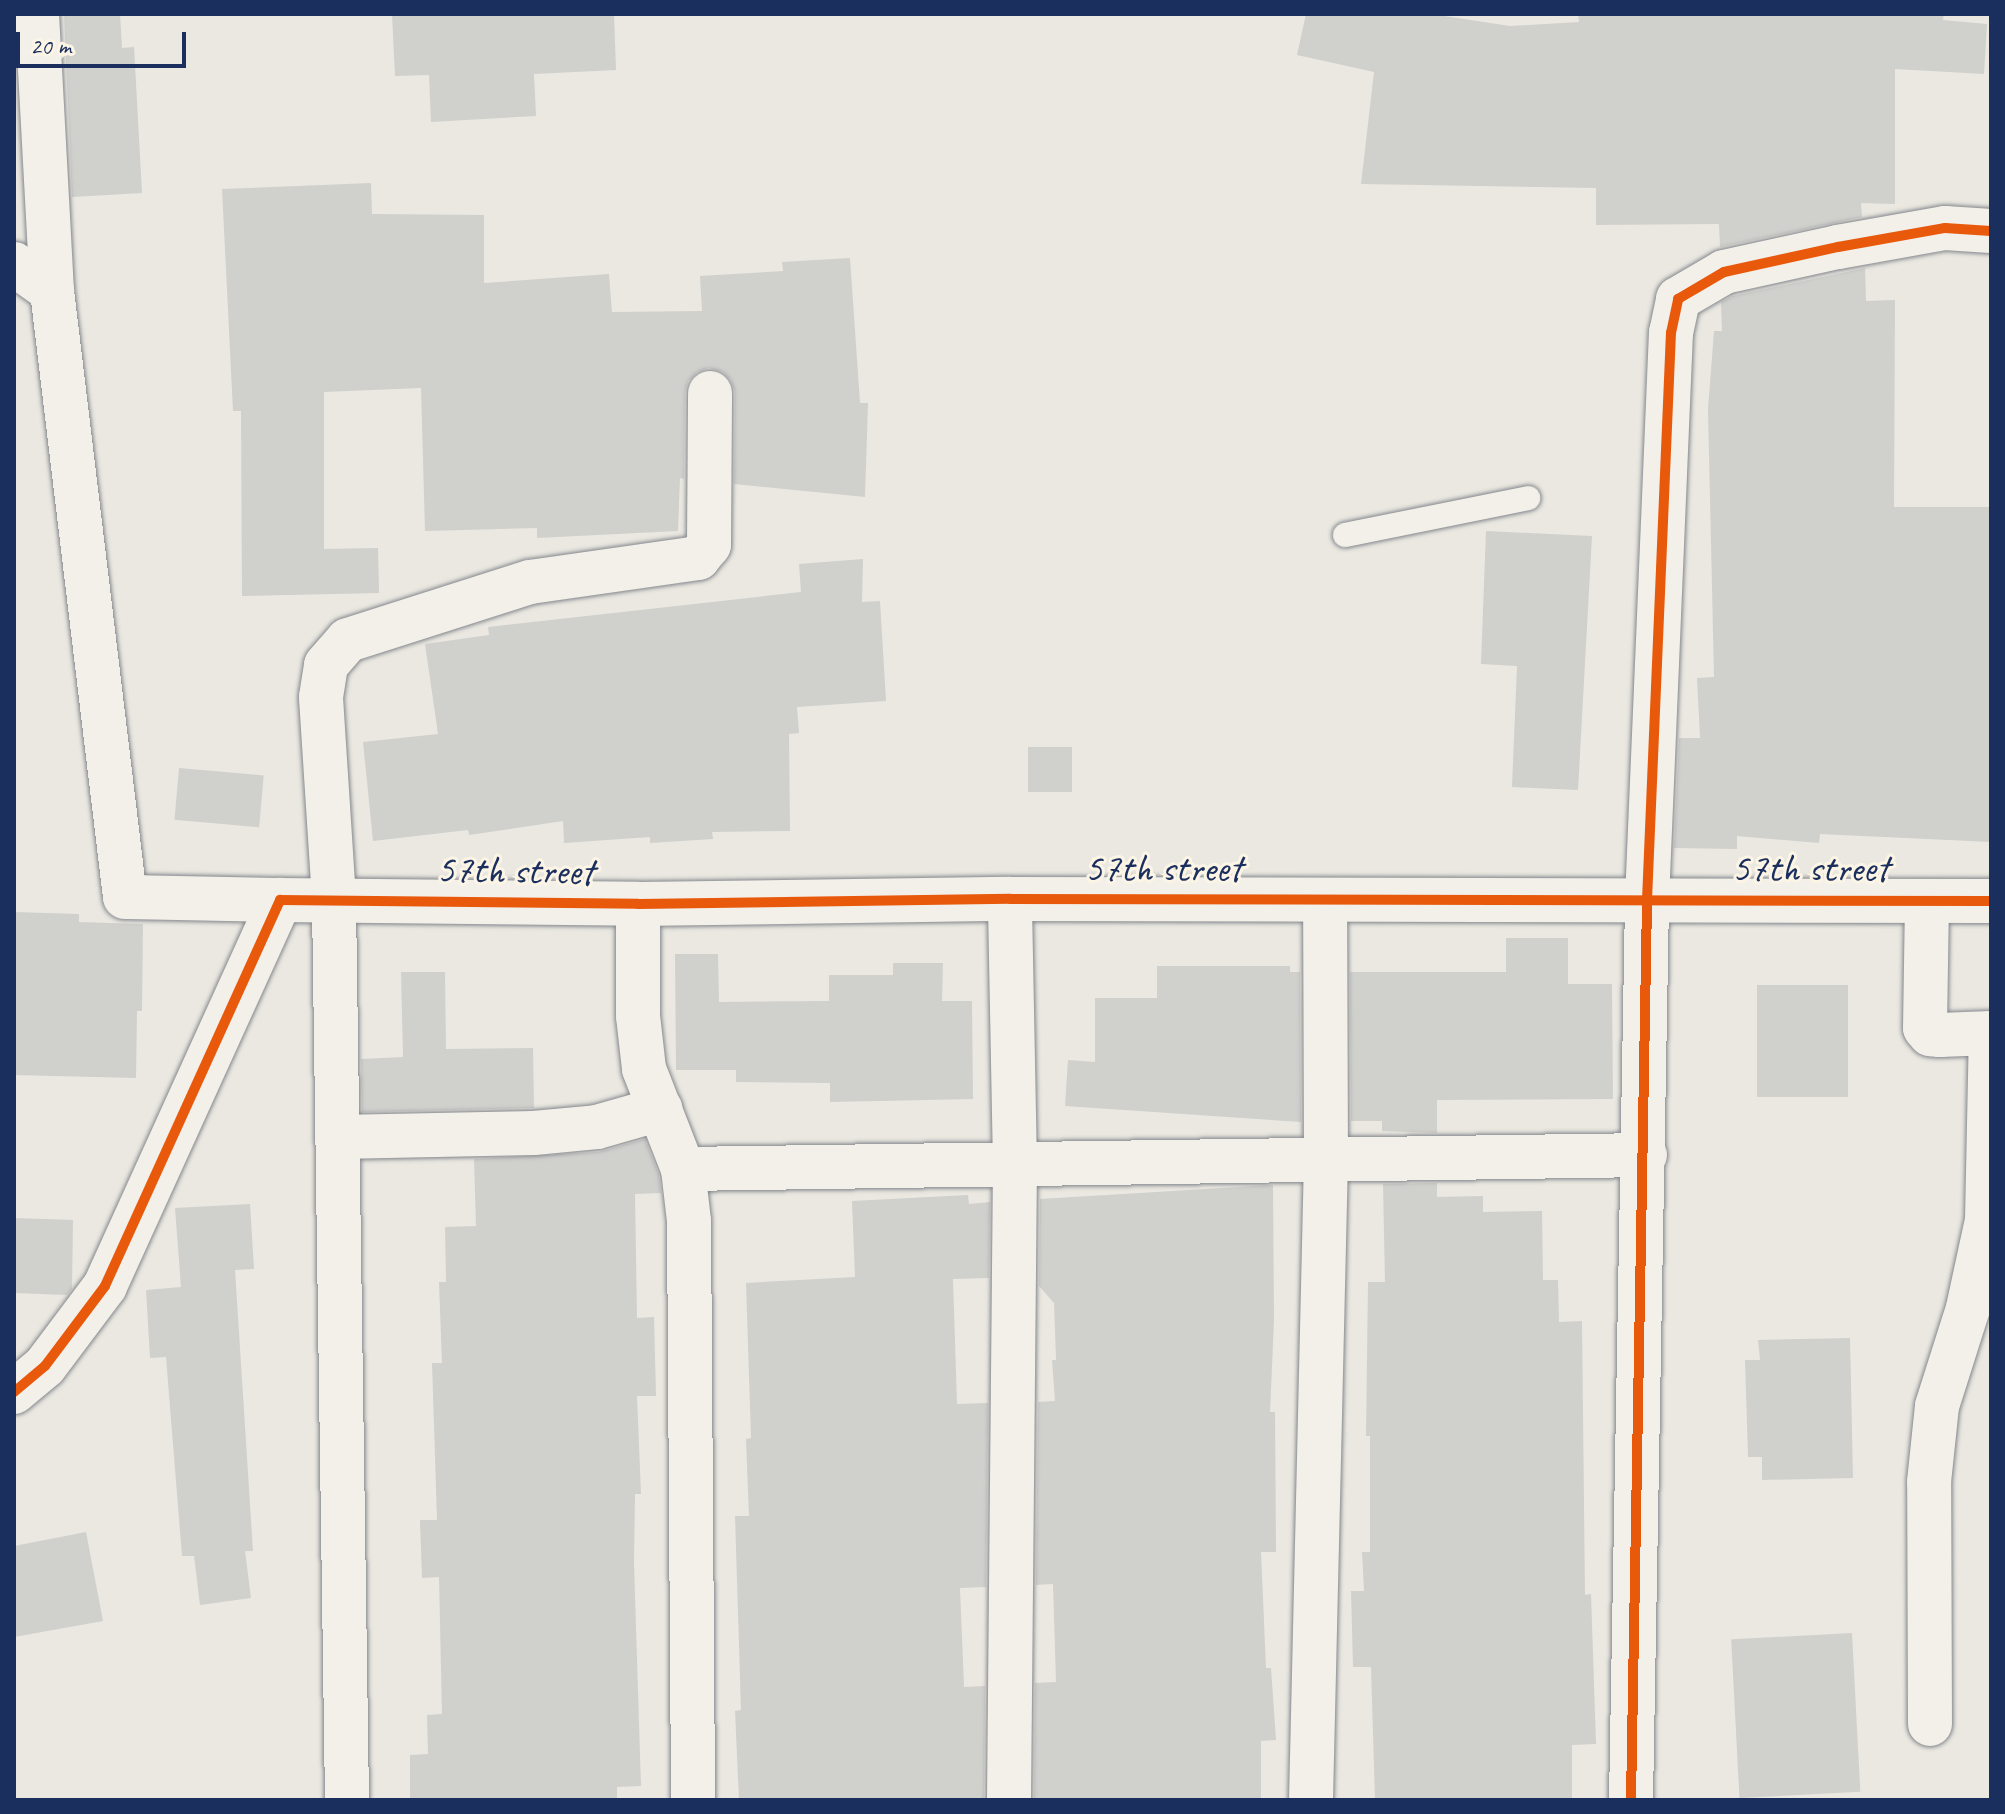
<!DOCTYPE html>
<style>
body{margin:0}
#map{position:relative;width:2005px;height:1814px;overflow:hidden;background:#eae8e1;font-family:Caveat,sans-serif}
div>[style]{position:absolute}
.building>*{inset:0;background:#d0d0cd;transform-origin:0 0}
.roads{filter:drop-shadow(0 0 2px #84878d) drop-shadow(0 0 2px #84878d)}
.lane>*{height:24px;margin:-12px;padding:0 12px;transform-origin:12px;border-radius:12px;background:#f3f0ea}
.street>*{height:44px;margin:-22px;padding:0 22px;transform-origin:22px;border-radius:22px;background:#f3f0ea}
.cycleway>*{height:10px;margin:-5px;padding:0 5px;transform-origin:5px;border-radius:5px;background:#e8590c}
span{translate:-50% -50%;white-space:nowrap;text-align:center;line-height:1.15;-webkit-text-stroke:6px #fcf5e5;paint-order:stroke}
.street-label{font-size:40px;color:#1b2f5e}
.frame{position:absolute;inset:0;border:16px solid #1b2f5e;pointer-events:none}
.scale{position:absolute;left:16px;top:32px;width:170px;height:36px;box-sizing:border-box;border:4px solid #1b2f5e;border-top:0;padding-left:10px;font-size:24px;line-height:28px;white-space:nowrap;color:#1b2f5e;-webkit-text-stroke:6px #fcf5e5;paint-order:stroke}
</style>
<div id="map">
<div class="building">
<div style="clip-path:polygon(64px 14px,120px 14px,122px 48px,134px 47px,142px 193px,72px 197px)"></div>
<div style="clip-path:polygon(392px 14px,614px 14px,616px 70px,534px 74px,536px 116px,431px 122px,429px 75px,395px 76px)"></div>
<div style="clip-path:polygon(1306px 14px,1431px 14px,1510px 26px,1579px 22px,1578px 14px,1944px 14px,1943px 20px,1987px 24px,1984px 74px,1895px 69px,1895px 204px,1861px 203px,1862px 217px,1720px 247px,1719px 224px,1596px 225px,1596px 188px,1361px 184px,1374px 72px,1297px 55px)"></div>
<div style="clip-path:polygon(371px 183px,372px 214px,484px 215px,484px 283px,609px 274px,612px 312px,702px 311px,700px 276px,783px 271px,782px 262px,850px 258px,860px 403px,868px 403px,865px 497px,734px 484px,735px 392px,731px 380px,723px 372px,709px 368px,697px 372px,688px 381px,685px 392px,684px 479px,680px 478px,678px 531px,537px 538px,537px 528px,425px 531px,421px 388px,324px 392px,324px 549px,378px 548px,379px 593px,242px 596px,241px 411px,233px 411px,222px 189px)"></div>
<div style="clip-path:polygon(1865px 268px,1866px 301px,1895px 300px,1894px 507px,1991px 507px,1991px 842px,1820px 834px,1819px 843px,1737px 836px,1737px 849px,1674px 848px,1679px 738px,1700px 738px,1697px 678px,1714px 677px,1708px 409px,1714px 331px,1722px 331px,1721px 302px,1733px 296px)"></div>
<div style="clip-path:polygon(1486px 531px,1592px 536px,1578px 790px,1512px 787px,1517px 666px,1481px 664px)"></div>
<div style="clip-path:polygon(863px 559px,862px 602px,880px 601px,886px 701px,797px 707px,799px 733px,789px 734px,790px 831px,712px 832px,713px 839px,650px 843px,650px 837px,564px 843px,563px 821px,469px 835px,468px 830px,373px 841px,363px 742px,438px 734px,425px 644px,489px 635px,488px 627px,801px 592px,799px 564px)"></div>
<div style="left:1072px;top:747px;width:45px;height:44px;rotate:90deg"></div>
<div style="left:179px;top:768px;width:85px;height:52px;rotate:5deg"></div>
<div style="clip-path:polygon(14px 912px,79px 914px,79px 922px,143px 924px,142px 1011px,137px 1011px,136px 1078px,14px 1075px)"></div>
<div style="clip-path:polygon(1506px 938px,1568px 938px,1568px 984px,1612px 984px,1613px 1099px,1437px 1100px,1437px 1133px,1382px 1131px,1382px 1121px,1351px 1121px,1350px 972px,1506px 972px)"></div>
<div style="clip-path:polygon(675px 954px,718px 954px,719px 1002px,829px 1001px,829px 975px,893px 975px,893px 963px,943px 963px,942px 1001px,972px 1001px,973px 1099px,830px 1102px,830px 1083px,736px 1082px,736px 1070px,676px 1070px)"></div>
<div style="clip-path:polygon(1157px 966px,1290px 966px,1290px 972px,1300px 972px,1301px 1122px,1065px 1106px,1068px 1060px,1095px 1062px,1095px 998px,1157px 998px)"></div>
<div style="clip-path:polygon(401px 972px,445px 972px,446px 1049px,533px 1048px,534px 1108px,362px 1112px,361px 1059px,403px 1057px)"></div>
<div style="left:1848px;top:985px;width:112px;height:91px;rotate:90deg"></div>
<div style="clip-path:polygon(645px 1139px,659px 1175px,661px 1193px,635px 1194px,637px 1318px,654px 1317px,656px 1396px,637px 1396px,641px 1494px,635px 1494px,634px 1563px,641px 1786px,617px 1787px,617px 1800px,410px 1800px,410px 1755px,428px 1754px,427px 1715px,442px 1714px,439px 1577px,422px 1578px,420px 1520px,437px 1520px,432px 1363px,442px 1363px,439px 1282px,446px 1282px,445px 1227px,476px 1226px,474px 1159px,599px 1152px)"></div>
<div style="clip-path:polygon(1437px 1183px,1437px 1197px,1483px 1196px,1483px 1212px,1542px 1211px,1543px 1280px,1558px 1280px,1559px 1322px,1582px 1321px,1585px 1595px,1591px 1594px,1596px 1744px,1572px 1745px,1572px 1800px,1375px 1800px,1371px 1667px,1353px 1667px,1351px 1591px,1364px 1591px,1362px 1552px,1370px 1552px,1370px 1436px,1366px 1436px,1368px 1282px,1385px 1282px,1383px 1184px)"></div>
<div style="clip-path:polygon(1273px 1185px,1274px 1320px,1270px 1412px,1275px 1412px,1276px 1552px,1261px 1552px,1266px 1668px,1271px 1668px,1276px 1740px,1261px 1741px,1261px 1800px,1034px 1800px,1035px 1683px,1056px 1682px,1053px 1584px,1036px 1585px,1038px 1402px,1055px 1401px,1052px 1360px,1056px 1360px,1054px 1303px,1039px 1286px,1040px 1199px)"></div>
<div style="clip-path:polygon(968px 1195px,969px 1204px,990px 1202px,989px 1278px,953px 1279px,957px 1404px,988px 1403px,986px 1587px,960px 1588px,964px 1687px,985px 1686px,984px 1800px,739px 1800px,735px 1711px,741px 1710px,735px 1516px,749px 1516px,746px 1439px,751px 1438px,746px 1283px,855px 1277px,852px 1201px)"></div>
<div style="clip-path:polygon(250px 1204px,254px 1269px,235px 1270px,253px 1551px,245px 1551px,251px 1598px,200px 1605px,194px 1556px,182px 1556px,166px 1357px,150px 1358px,146px 1290px,181px 1287px,175px 1208px)"></div>
<div style="clip-path:polygon(14px 1218px,73px 1220px,72px 1289px,67px 1295px,14px 1293px)"></div>
<div style="clip-path:polygon(1850px 1338px,1853px 1478px,1762px 1480px,1762px 1457px,1748px 1457px,1745px 1360px,1760px 1360px,1758px 1340px)"></div>
<div style="clip-path:polygon(86px 1532px,103px 1621px,14px 1637px,14px 1546px)"></div>
<div style="left:1852px;top:1633px;width:159px;height:121px;rotate:87deg"></div>
</div>
<div class="roads">
<div class="lane">
<div style="left:1345px;top:535px;width:187px;rotate:-11.4deg"></div>
</div>
<div class="street">
<div style="left:37px;top:14px;width:277px;rotate:86.9deg"></div>
<div style="left:14px;top:264px;width:47px;rotate:35.4deg"></div>
<div style="left:52px;top:291px;width:610px;rotate:83.13deg"></div>
<div style="left:125px;top:897px;width:155px;rotate:1.1deg"></div>
<div style="left:1927px;top:901px;width:127px;rotate:90.9deg"></div>
<div style="left:1925px;top:1028px;width:8px;rotate:50deg"></div>
<div style="left:1930px;top:1034px;width:10px;rotate:6deg"></div>
<div style="left:1940px;top:1035px;width:51px;rotate:-2.2deg"></div>
<div style="left:638px;top:904px;width:112px;rotate:90deg"></div>
<div style="left:638px;top:1016px;width:53px;rotate:83.5deg"></div>
<div style="left:644px;top:1069px;width:107px;rotate:68.7deg"></div>
<div style="left:683px;top:1169px;width:52px;rotate:83.4deg"></div>
<div style="left:689px;top:1221px;width:579px;rotate:89.6deg"></div>
<div style="left:338px;top:1137px;width:196px;rotate:-1.2deg"></div>
<div style="left:534px;top:1133px;width:63px;rotate:-5.4deg"></div>
<div style="left:597px;top:1127px;width:66px;rotate:-15.9deg"></div>
<div style="left:683px;top:1169px;width:962px;rotate:-0.83deg"></div>
<div style="left:14px;top:1392px;width:40px;rotate:-40deg"></div>
<div style="left:45px;top:1366px;width:100px;rotate:-53.1deg"></div>
<div style="left:105px;top:1286px;width:424px;rotate:-65.6deg"></div>
<div style="left:280px;top:900px;width:358px;rotate:0.6deg"></div>
<div style="left:638px;top:904px;width:372px;rotate:-0.8deg"></div>
<div style="left:1010px;top:899px;width:981px;rotate:0.12deg"></div>
<div style="left:1930px;top:1724px;width:242px;rotate:-90.2deg"></div>
<div style="left:1929px;top:1482px;width:76px;rotate:-84deg"></div>
<div style="left:1937px;top:1406px;width:103px;rotate:-72.4deg"></div>
<div style="left:1968px;top:1308px;width:90px;rotate:-77.8deg"></div>
<div style="left:1987px;top:1220px;width:187px;rotate:-88.8deg"></div>
<div style="left:347px;top:1800px;width:901px;rotate:-90.83deg"></div>
<div style="left:334px;top:899px;width:202px;rotate:-93.7deg"></div>
<div style="left:321px;top:697px;width:32px;rotate:-81deg"></div>
<div style="left:326px;top:665px;width:33px;rotate:-49deg"></div>
<div style="left:348px;top:640px;width:191px;rotate:-17.7deg"></div>
<div style="left:530px;top:582px;width:170px;rotate:-8.1deg"></div>
<div style="left:698px;top:558px;width:17px;rotate:-50deg"></div>
<div style="left:709px;top:545px;width:152px;rotate:-89.6deg"></div>
<div style="left:1009px;top:1800px;width:634px;rotate:-89.46deg"></div>
<div style="left:1015px;top:1166px;width:267px;rotate:-91.1deg"></div>
<div style="left:1311px;top:1800px;width:640px;rotate:-88.66deg"></div>
<div style="left:1326px;top:1160px;width:259px;rotate:-90.2deg"></div>
<div style="left:1631px;top:1800px;width:900px;rotate:-88.98deg"></div>
<div style="left:1647px;top:900px;width:568px;rotate:-87.58deg"></div>
<div style="left:1671px;top:333px;width:35px;rotate:-78deg"></div>
<div style="left:1678px;top:299px;width:53px;rotate:-30.4deg"></div>
<div style="left:1724px;top:272px;width:117px;rotate:-12.4deg"></div>
<div style="left:1838px;top:247px;width:109px;rotate:-10.1deg"></div>
<div style="left:1945px;top:228px;width:46px;rotate:3.7deg"></div>
</div>
</div>
<div class="cycleway">
<div style="left:14px;top:1392px;width:40px;rotate:-40deg"></div>
<div style="left:45px;top:1366px;width:100px;rotate:-53.1deg"></div>
<div style="left:105px;top:1286px;width:424px;rotate:-65.6deg"></div>
<div style="left:280px;top:900px;width:358px;rotate:0.6deg"></div>
<div style="left:638px;top:904px;width:372px;rotate:-0.8deg"></div>
<div style="left:1010px;top:899px;width:981px;rotate:0.12deg"></div>
<div style="left:1631px;top:1800px;width:900px;rotate:-88.98deg"></div>
<div style="left:1647px;top:900px;width:568px;rotate:-87.58deg"></div>
<div style="left:1671px;top:333px;width:35px;rotate:-78deg"></div>
<div style="left:1678px;top:299px;width:53px;rotate:-30.4deg"></div>
<div style="left:1724px;top:272px;width:117px;rotate:-12.4deg"></div>
<div style="left:1838px;top:247px;width:109px;rotate:-10.1deg"></div>
<div style="left:1945px;top:228px;width:46px;rotate:3.7deg"></div>
</div>
<div class="street-label">
<span style="left:1163px;top:868px">57th street</span>
<span style="left:1810px;top:868px">57th street</span>
<span style="left:515px;top:870px;rotate:1deg">57th street</span>
</div>
<div class="frame"></div>
<div class="scale">20 m</div>
</div>
